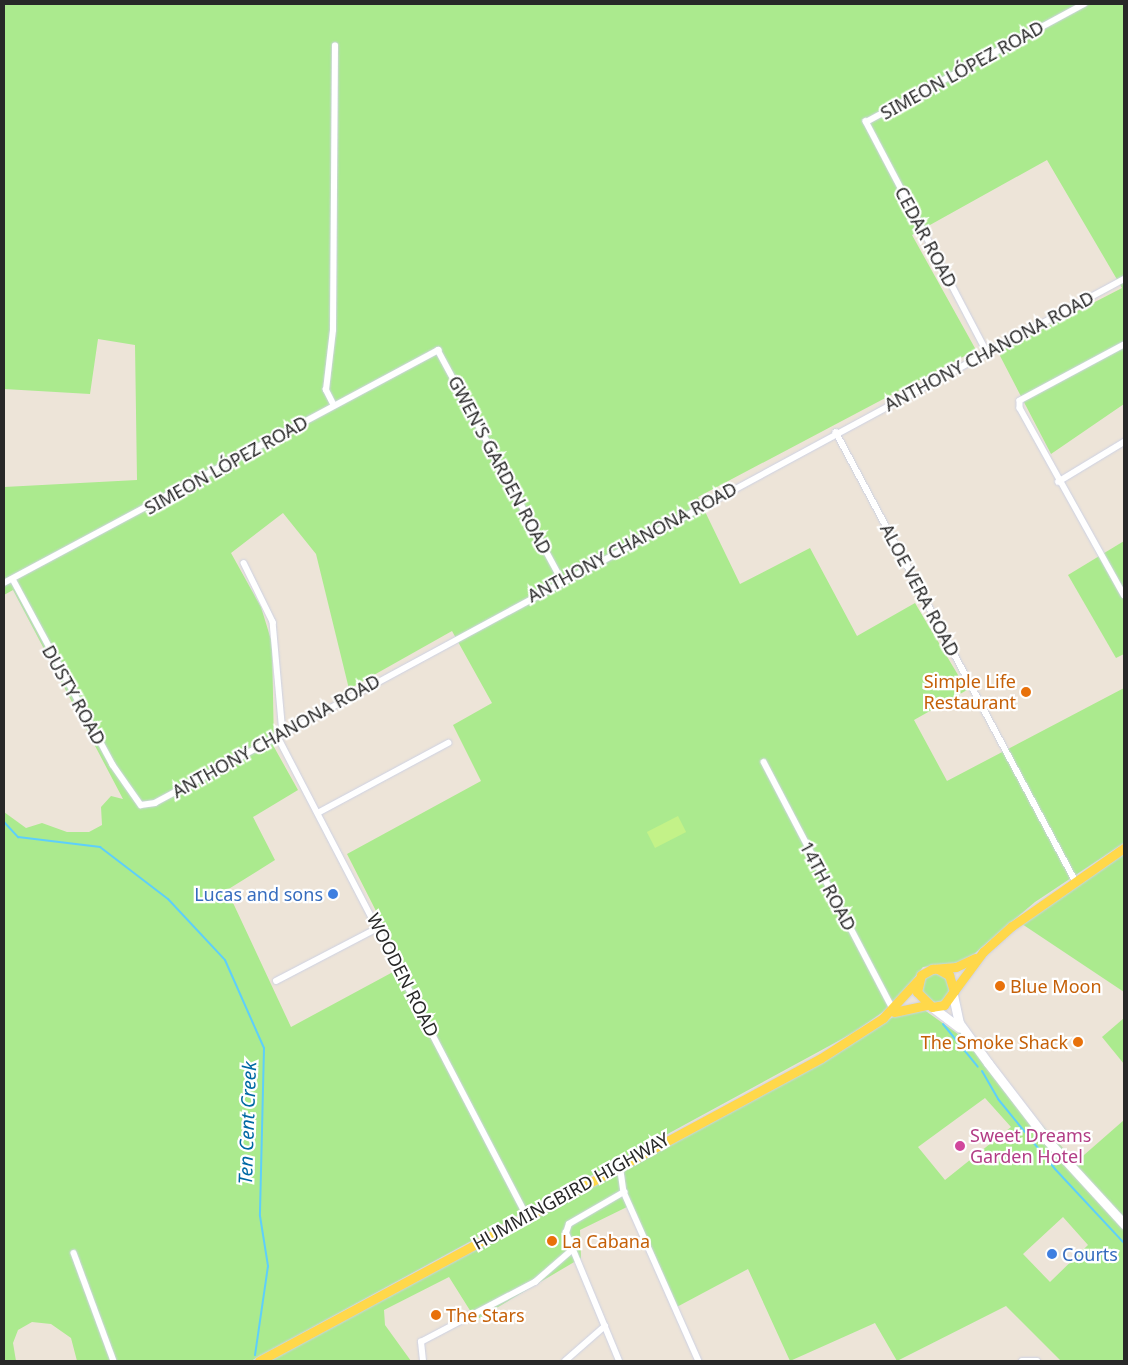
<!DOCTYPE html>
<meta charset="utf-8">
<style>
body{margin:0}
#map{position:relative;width:1128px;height:1365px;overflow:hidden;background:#ede4d8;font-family:"Noto Sans",sans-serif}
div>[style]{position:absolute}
.green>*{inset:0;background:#abea8e}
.round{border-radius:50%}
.pitch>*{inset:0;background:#c3f288;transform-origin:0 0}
.stream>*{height:2px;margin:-1px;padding:0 1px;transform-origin:1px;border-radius:1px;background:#5ecffb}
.roads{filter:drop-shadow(0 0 1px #cdd1e3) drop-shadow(0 0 1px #cdd1e3)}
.street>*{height:5.5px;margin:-2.75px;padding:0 2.75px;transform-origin:2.75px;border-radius:2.75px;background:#fff}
.secondary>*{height:9px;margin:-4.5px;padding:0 4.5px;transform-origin:4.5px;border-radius:4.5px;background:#fff}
.primary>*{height:9px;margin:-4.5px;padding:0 4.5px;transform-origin:4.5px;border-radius:4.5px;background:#ffd84a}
.dots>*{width:14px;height:14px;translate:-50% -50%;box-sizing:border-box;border:2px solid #fff;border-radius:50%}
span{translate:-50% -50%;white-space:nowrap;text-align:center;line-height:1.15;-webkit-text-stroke:4.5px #fff;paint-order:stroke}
.street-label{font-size:18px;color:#282828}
.food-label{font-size:18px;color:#c56008}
.right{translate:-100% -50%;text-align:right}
.left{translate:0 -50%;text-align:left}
.shop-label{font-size:18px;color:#366cbe}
.hotel-label{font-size:18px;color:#b23c85}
.water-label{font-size:19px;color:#0069a4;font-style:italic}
.frame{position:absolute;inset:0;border:5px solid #282828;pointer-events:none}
</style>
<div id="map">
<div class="green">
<div style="clip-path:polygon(evenodd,4px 4px,1124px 4px,1124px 404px,1051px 454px,998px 352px,1122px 288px,1047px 160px,912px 235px,976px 350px,698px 497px,740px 584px,810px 548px,857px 636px,915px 603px,967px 690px,914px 720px,947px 781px,1124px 688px,1124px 843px,1035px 902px,974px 954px,957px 963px,923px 967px,893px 1005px,853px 1033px,251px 1361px,77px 1361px,71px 1338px,51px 1324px,32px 1322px,18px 1330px,13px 1343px,16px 1361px,4px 1361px,4px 812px,26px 828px,42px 823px,67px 832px,89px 832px,102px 825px,101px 807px,111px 796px,123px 799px,13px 590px,4px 595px,4px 487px,137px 480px,135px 345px,98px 339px,90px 394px,4px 389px,4px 4px,283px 513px,316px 554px,349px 689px,452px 631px,492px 703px,453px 725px,481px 781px,347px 854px,404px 966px,291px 1027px,227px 890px,275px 860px,253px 817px,298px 790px,274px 747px,272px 643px,261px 607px,231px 553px,283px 513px)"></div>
<div style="clip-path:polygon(1124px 541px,1124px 654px,1116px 658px,1068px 575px)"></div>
<div style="clip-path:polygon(1124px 853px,1124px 992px,1022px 924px)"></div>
<div class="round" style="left:922px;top:974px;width:28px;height:28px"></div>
<div style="clip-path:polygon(evenodd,923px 1009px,958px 1034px,966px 1028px,1024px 1106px,1076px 1162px,1124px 1120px,1124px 1361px,1061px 1361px,1006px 1306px,897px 1361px,875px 1323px,790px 1361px,748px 1269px,673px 1309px,629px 1206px,580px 1230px,581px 1258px,476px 1320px,449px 1277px,384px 1310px,385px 1325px,411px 1361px,269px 1361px,810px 1068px,901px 1012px,923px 1009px,985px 1098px,1011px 1127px,945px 1180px,918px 1147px,985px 1098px,923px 1009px,1063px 1217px,1088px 1245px,1050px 1282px,1023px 1254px,1063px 1217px)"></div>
<div style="clip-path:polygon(1124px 1018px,1124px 1064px,1102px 1037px)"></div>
</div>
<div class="pitch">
<div style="left:678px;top:816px;width:18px;height:35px;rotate:63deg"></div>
</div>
<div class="stream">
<div style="left:4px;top:822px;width:21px;rotate:47deg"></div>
<div style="left:18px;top:837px;width:83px;rotate:7deg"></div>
<div style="left:100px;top:847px;width:86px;rotate:37.4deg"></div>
<div style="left:168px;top:899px;width:83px;rotate:46.9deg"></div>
<div style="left:225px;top:960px;width:96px;rotate:66.1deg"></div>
<div style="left:264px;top:1048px;width:168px;rotate:91.4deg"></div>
<div style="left:260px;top:1216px;width:51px;rotate:80.9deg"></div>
<div style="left:268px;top:1266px;width:90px;rotate:98.3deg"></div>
<div style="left:943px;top:1024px;width:55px;rotate:50.9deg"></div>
<div style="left:982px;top:1071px;width:32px;rotate:60deg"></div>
<div style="left:998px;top:1099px;width:90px;rotate:50.8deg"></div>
<div style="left:1055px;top:1169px;width:101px;rotate:47deg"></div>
</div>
<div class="roads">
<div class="street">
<div style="left:1124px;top:345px;width:118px;rotate:151.7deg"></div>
<div style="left:1020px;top:401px;width:7px;rotate:90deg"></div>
<div style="left:1020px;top:408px;width:214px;rotate:60.9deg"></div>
<div style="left:986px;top:351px;width:259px;rotate:-117.7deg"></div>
<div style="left:866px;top:122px;width:248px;rotate:-28.4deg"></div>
<div style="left:334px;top:406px;width:18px;rotate:-117deg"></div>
<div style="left:326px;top:390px;width:60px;rotate:-83.3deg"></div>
<div style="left:333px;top:330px;width:284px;rotate:-89.6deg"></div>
<div style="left:836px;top:432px;width:508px;rotate:61.92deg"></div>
<div style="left:1058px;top:482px;width:77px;rotate:-31.2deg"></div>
<div style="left:244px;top:563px;width:66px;rotate:63.8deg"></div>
<div style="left:273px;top:622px;width:112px;rotate:84.9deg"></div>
<div style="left:14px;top:581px;width:209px;rotate:61.7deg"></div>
<div style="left:113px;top:765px;width:49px;rotate:55deg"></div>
<div style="left:141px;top:805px;width:14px;rotate:-8deg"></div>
<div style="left:155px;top:803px;width:1102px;rotate:-28.4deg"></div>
<div style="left:4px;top:583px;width:493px;rotate:-28.2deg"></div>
<div style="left:438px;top:350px;width:261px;rotate:61.7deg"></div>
<div style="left:278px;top:737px;width:538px;rotate:62.53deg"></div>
<div style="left:764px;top:762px;width:279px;rotate:62.4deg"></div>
<div style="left:318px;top:813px;width:148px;rotate:-28.3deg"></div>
<div style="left:276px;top:981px;width:115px;rotate:-27.5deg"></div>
<div style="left:620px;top:1164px;width:28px;rotate:82deg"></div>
<div style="left:624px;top:1192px;width:185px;rotate:66.1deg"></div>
<div style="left:74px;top:1253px;width:115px;rotate:69.7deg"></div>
<div style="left:423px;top:1361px;width:19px;rotate:-96deg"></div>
<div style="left:421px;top:1342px;width:129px;rotate:-27.8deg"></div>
<div style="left:535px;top:1282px;width:49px;rotate:-40.9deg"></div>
<div style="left:565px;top:1361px;width:53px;rotate:-41.2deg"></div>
<div style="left:619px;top:1361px;width:139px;rotate:-112.5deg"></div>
<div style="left:566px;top:1233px;width:9px;rotate:-72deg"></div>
<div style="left:569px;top:1224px;width:64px;rotate:-30.2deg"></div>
<div style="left:1022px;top:1361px;width:15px"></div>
</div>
<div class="secondary">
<div style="left:953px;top:995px;width:29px;rotate:78deg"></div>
<div style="left:959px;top:1023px;width:49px;rotate:54.1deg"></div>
<div style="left:988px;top:1063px;width:98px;rotate:52.4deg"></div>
<div style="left:1048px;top:1141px;width:113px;rotate:47.5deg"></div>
<div style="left:932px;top:1007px;width:34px;rotate:37deg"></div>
</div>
<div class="primary">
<div style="left:938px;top:969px;width:13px;rotate:29deg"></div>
<div style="left:949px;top:975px;width:17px;rotate:73deg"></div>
<div style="left:954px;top:991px;width:17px;rotate:126deg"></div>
<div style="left:944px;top:1005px;width:12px;rotate:171deg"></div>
<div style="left:932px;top:1007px;width:21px;rotate:-135deg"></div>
<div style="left:917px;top:992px;width:17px;rotate:-77deg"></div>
<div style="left:921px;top:975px;width:13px;rotate:-29deg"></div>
<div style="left:932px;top:969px;width:24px;rotate:-5deg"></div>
<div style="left:956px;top:967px;width:21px;rotate:-25deg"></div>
<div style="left:954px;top:991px;width:49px;rotate:-53.4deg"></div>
<div style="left:983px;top:952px;width:39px;rotate:-42deg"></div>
<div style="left:1012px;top:926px;width:136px;rotate:-34.9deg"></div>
<div style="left:894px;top:1012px;width:34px;rotate:-12deg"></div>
<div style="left:259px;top:1361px;width:638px;rotate:-28.33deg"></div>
<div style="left:821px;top:1058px;width:74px;rotate:-32.8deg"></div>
<div style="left:883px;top:1018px;width:52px;rotate:-47.4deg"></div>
</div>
</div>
<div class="dots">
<div style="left:1026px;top:692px;background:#e8710a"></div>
<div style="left:333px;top:894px;background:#3f7fe0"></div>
<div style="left:1000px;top:986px;background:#e8710a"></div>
<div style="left:1078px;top:1042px;background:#e8710a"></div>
<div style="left:960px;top:1146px;background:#d1479c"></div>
<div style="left:552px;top:1241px;background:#e8710a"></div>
<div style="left:1052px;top:1254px;background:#3f7fe0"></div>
<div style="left:436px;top:1315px;background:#e8710a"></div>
</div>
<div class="street-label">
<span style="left:962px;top:70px;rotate:-29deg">SIMEON LÓPEZ ROAD</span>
<span style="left:926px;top:237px;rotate:62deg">CEDAR ROAD</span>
<span style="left:989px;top:351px;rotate:-28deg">ANTHONY CHANONA ROAD</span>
<span style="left:226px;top:465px;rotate:-29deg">SIMEON LÓPEZ ROAD</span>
<span style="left:500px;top:465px;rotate:62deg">GWEN'S GARDEN ROAD</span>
<span style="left:632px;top:542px;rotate:-28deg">ANTHONY CHANONA ROAD</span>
<span style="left:920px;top:590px;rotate:62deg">ALOE VERA ROAD</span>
<span style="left:74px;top:695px;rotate:61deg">DUSTY ROAD</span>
<span style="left:276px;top:736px;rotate:-29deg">ANTHONY CHANONA ROAD</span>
<span style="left:828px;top:886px;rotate:62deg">14TH ROAD</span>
<span style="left:403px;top:975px;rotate:63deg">WOODEN ROAD</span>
<span style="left:571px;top:1191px;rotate:-29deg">HUMMINGBIRD HIGHWAY</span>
</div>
<div class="food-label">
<span class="right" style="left:1016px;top:692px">Simple Life<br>Restaurant</span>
<span class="left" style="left:1010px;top:986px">Blue Moon</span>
<span class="right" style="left:1068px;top:1042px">The Smoke Shack</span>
<span class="left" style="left:562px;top:1241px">La Cabana</span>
<span class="left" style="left:446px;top:1315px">The Stars</span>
</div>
<div class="shop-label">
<span class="right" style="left:323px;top:894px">Lucas and sons</span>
<span class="left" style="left:1062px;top:1254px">Courts</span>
</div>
<div class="hotel-label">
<span class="left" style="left:970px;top:1146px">Sweet Dreams<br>Garden Hotel</span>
</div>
<div class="water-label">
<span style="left:248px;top:1123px;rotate:-88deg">Ten Cent Creek</span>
</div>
<div class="frame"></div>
</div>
